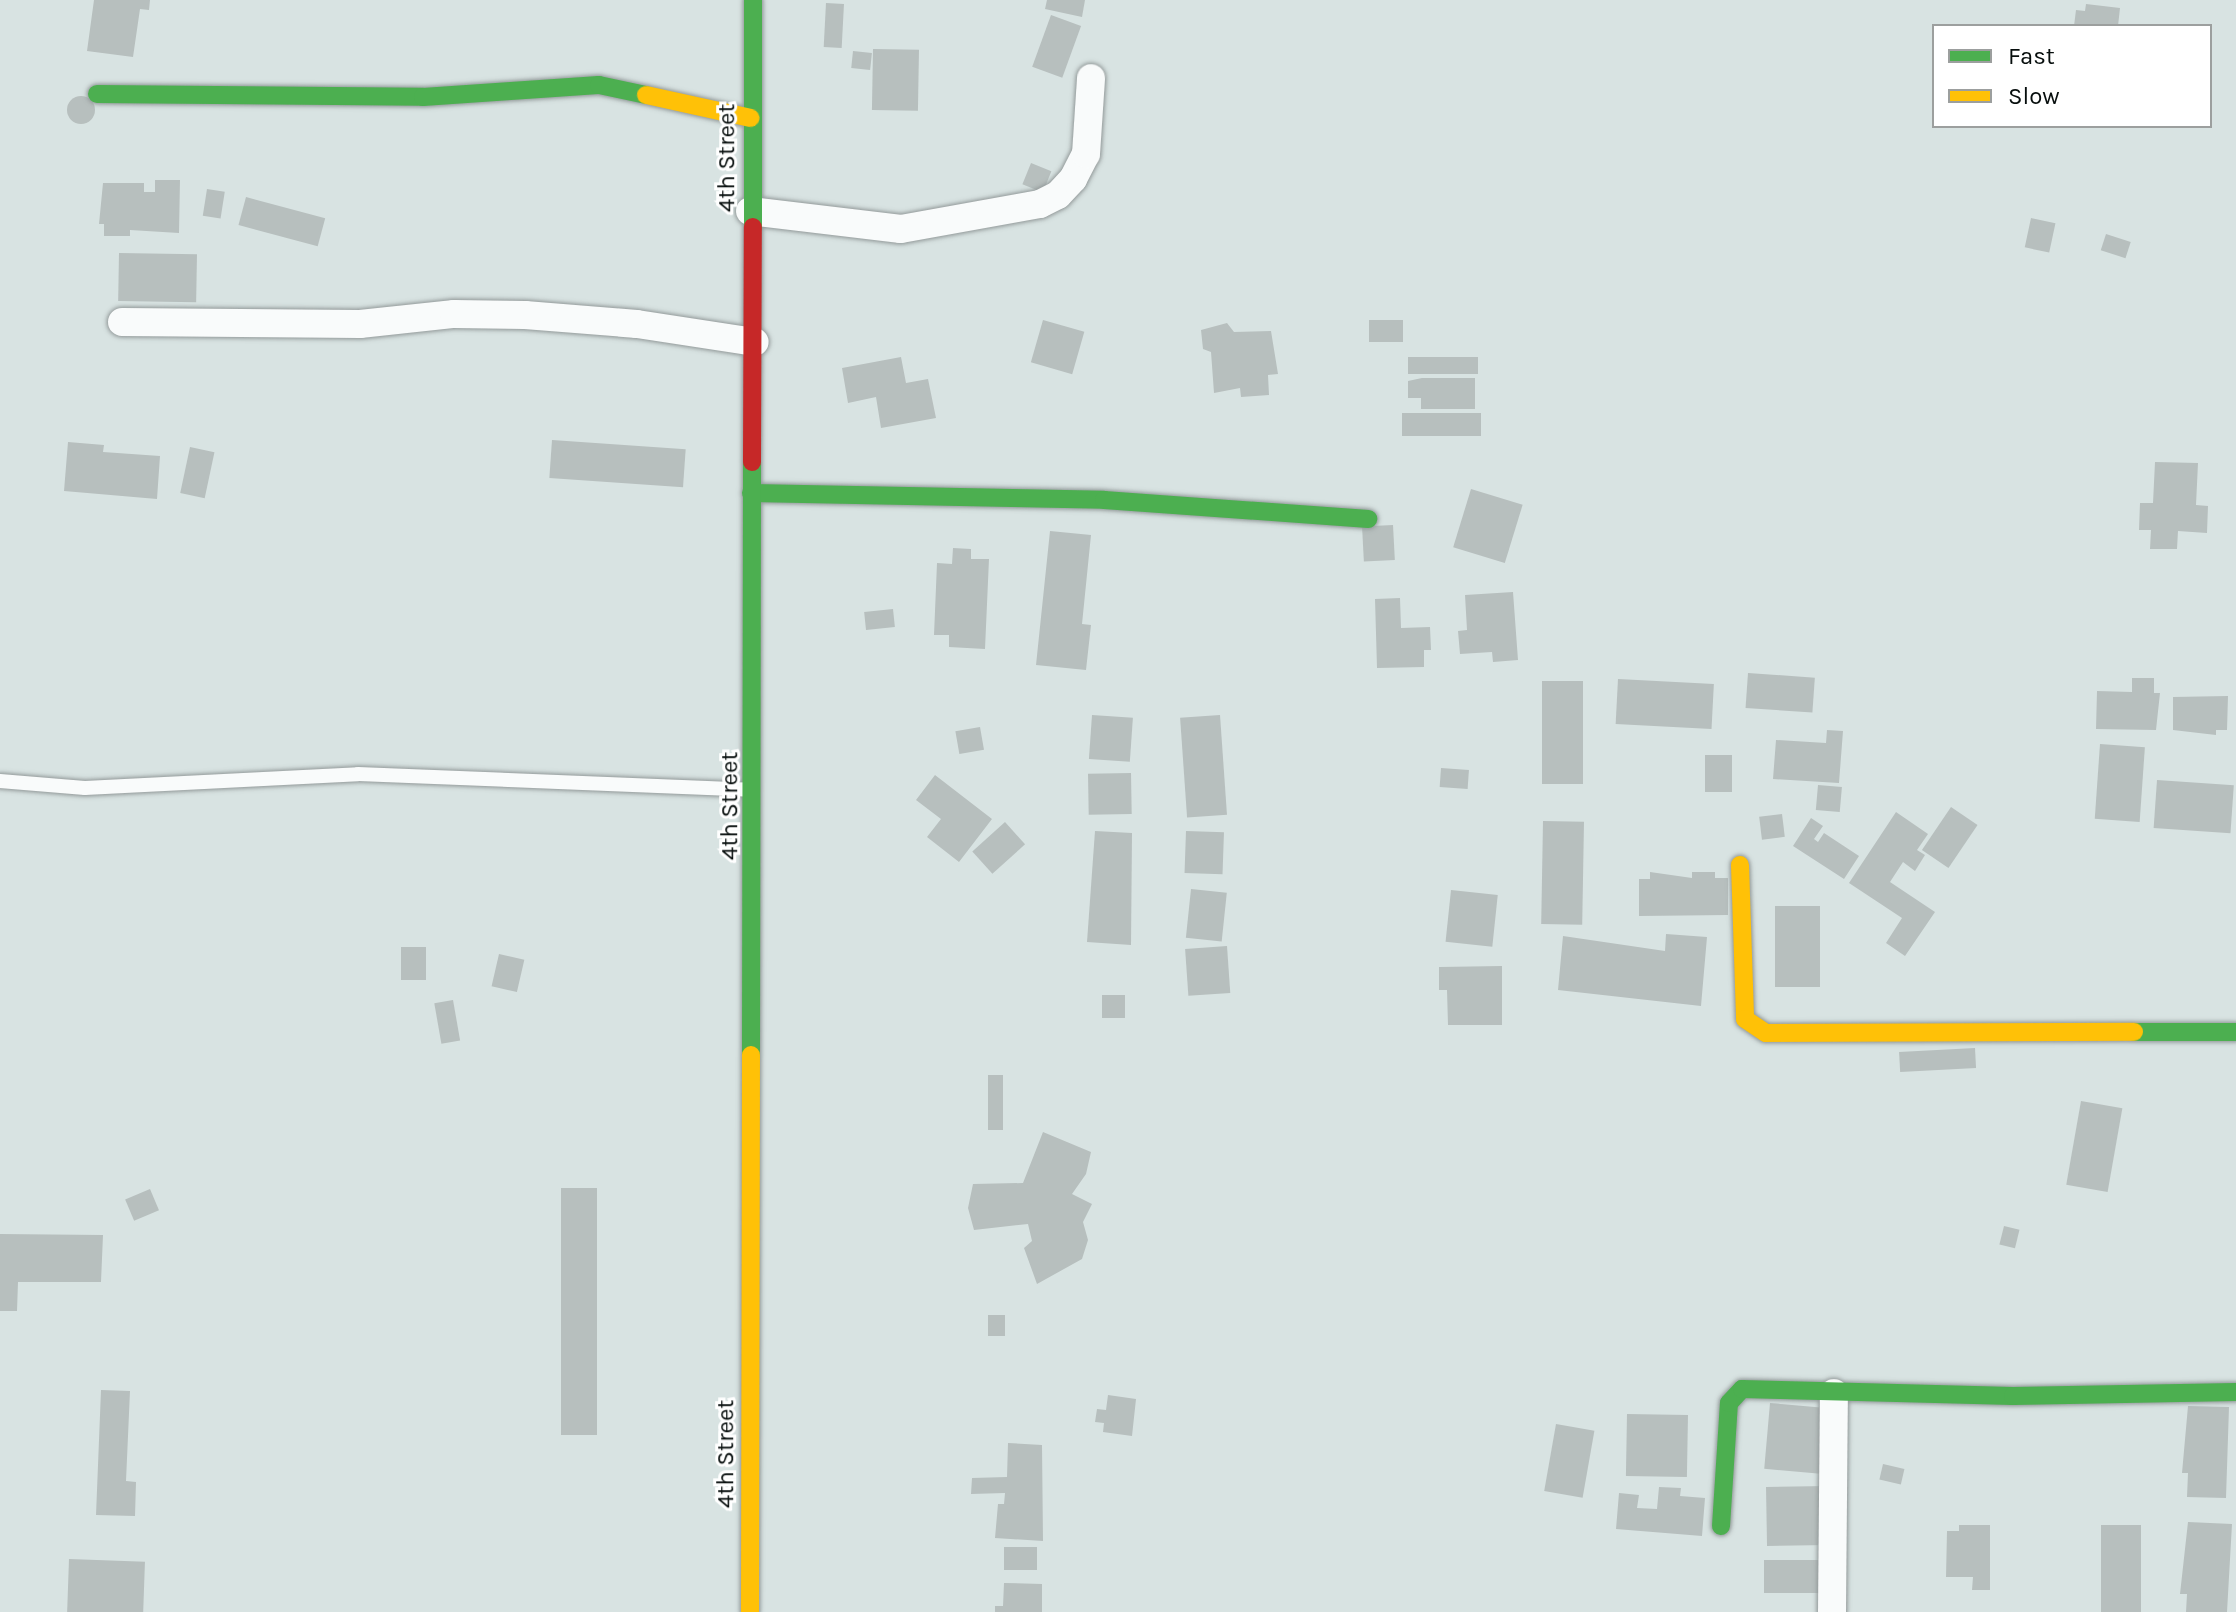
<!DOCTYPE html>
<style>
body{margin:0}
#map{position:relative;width:2236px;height:1612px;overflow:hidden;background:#d8e3e2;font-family:Karla,sans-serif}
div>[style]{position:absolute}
.building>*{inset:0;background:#b7bfbe;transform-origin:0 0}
.round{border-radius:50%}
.roads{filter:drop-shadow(0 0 2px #939a9a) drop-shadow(0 0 2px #939a9a)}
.lane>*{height:14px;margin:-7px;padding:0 7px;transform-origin:7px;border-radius:7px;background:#f9fbfb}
.street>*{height:28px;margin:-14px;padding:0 14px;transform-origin:14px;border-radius:14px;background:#f9fbfb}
.fast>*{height:18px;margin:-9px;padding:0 9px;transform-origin:9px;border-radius:9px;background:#4caf50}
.slow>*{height:18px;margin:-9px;padding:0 9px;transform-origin:9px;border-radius:9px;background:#ffc107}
.jam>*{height:18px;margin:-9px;padding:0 9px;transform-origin:9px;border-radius:9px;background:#c62828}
span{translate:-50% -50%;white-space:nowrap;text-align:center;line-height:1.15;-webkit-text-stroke:6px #fff;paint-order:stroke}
.street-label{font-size:24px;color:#070e0d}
.legend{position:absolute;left:1932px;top:24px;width:280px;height:104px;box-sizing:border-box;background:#fff;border:2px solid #9c9f9e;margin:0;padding:10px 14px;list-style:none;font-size:24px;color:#070e0d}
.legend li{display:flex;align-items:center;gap:16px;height:40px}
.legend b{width:40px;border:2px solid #9c9f9e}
</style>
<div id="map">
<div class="building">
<div style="clip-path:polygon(94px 0,150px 0,149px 10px,140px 9px,133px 57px,87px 51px)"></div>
<div style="clip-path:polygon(1047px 0,1085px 0,1082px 17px,1045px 9px)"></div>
<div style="left:826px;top:3px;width:18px;height:44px;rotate:3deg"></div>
<div style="clip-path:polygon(2086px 4px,2120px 8px,2118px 26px,2074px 26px,2076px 10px,2085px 11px)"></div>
<div style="left:1051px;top:15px;width:32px;height:55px;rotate:20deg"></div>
<div style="left:873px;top:49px;width:46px;height:61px;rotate:1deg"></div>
<div style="left:853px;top:51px;width:19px;height:17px;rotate:6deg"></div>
<div class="round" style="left:67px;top:96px;width:28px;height:28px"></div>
<div style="left:1031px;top:163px;width:22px;height:23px;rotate:22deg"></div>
<div style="clip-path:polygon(155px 180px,180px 180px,179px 233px,130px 230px,130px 236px,104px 236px,104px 224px,99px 224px,103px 183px,144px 183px,144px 192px,155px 192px)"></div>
<div style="left:207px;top:189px;width:18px;height:27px;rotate:9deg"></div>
<div style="left:246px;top:197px;width:82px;height:29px;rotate:15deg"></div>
<div style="left:2031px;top:218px;width:25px;height:30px;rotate:12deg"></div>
<div style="left:2106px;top:234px;width:26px;height:17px;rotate:18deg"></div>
<div style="left:119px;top:253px;width:78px;height:48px;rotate:1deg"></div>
<div style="left:1043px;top:320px;width:43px;height:44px;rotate:16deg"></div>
<div style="left:1369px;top:320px;width:34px;height:22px"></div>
<div style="clip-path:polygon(1227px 323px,1234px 332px,1271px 331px,1278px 374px,1268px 375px,1269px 395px,1241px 397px,1240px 388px,1214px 393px,1211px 352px,1203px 349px,1201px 330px)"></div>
<div style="clip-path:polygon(901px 357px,906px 383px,928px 379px,936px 418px,881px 428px,876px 397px,848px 403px,842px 368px)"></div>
<div style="left:1478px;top:357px;width:17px;height:70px;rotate:90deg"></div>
<div style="clip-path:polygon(1422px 378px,1475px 378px,1475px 409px,1421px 409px,1421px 398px,1408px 398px,1408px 381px)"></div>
<div style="left:1402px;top:413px;width:79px;height:23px"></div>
<div style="left:552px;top:440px;width:134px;height:38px;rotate:4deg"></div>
<div style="clip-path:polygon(68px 442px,104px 445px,103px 452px,160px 456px,157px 499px,64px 491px)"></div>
<div style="left:190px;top:447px;width:25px;height:47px;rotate:12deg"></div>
<div style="clip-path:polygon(2155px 462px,2198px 463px,2196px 505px,2208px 506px,2207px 533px,2178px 531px,2177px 549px,2150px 549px,2151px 530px,2139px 530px,2140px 503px,2153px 503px)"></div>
<div style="left:1471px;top:489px;width:54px;height:61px;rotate:17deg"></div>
<div style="left:1393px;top:525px;width:35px;height:31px;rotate:87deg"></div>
<div style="clip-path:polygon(1050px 531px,1091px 535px,1082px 624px,1091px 625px,1086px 670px,1036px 665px)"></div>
<div style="clip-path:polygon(953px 548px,971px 549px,971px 559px,989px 559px,985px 649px,949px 647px,949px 635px,934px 635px,937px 563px,952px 564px)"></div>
<div style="clip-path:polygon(1513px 592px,1518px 660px,1493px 662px,1492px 652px,1460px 654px,1458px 631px,1467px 630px,1465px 595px)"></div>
<div style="clip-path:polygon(1400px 598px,1401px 628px,1430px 627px,1431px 650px,1424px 650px,1424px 667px,1377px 668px,1375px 599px)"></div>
<div style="left:893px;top:609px;width:18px;height:29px;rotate:84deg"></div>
<div style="left:1748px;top:673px;width:67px;height:35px;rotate:4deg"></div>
<div style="clip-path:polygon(2132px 678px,2154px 678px,2154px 693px,2160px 693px,2156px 730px,2096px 729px,2097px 691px,2132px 692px)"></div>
<div style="left:1618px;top:679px;width:96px;height:45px;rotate:3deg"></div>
<div style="left:1583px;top:681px;width:103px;height:41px;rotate:90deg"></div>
<div style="clip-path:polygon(2228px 696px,2227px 730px,2216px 730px,2216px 735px,2173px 730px,2173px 697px)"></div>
<div style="left:1092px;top:715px;width:41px;height:44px;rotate:4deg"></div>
<div style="left:1220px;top:715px;width:100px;height:40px;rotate:86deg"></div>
<div style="left:980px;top:727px;width:23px;height:25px;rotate:80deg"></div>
<div style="clip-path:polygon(1827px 730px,1843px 731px,1839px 783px,1773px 779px,1776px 740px,1826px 743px)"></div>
<div style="left:2100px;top:744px;width:45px;height:75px;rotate:4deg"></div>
<div style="left:1705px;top:755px;width:27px;height:37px"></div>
<div style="left:1441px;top:768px;width:28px;height:19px;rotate:4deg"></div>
<div style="left:1131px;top:773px;width:41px;height:43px;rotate:89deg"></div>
<div style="clip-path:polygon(935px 775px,992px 819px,959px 862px,927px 837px,941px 819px,916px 800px)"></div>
<div style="left:2157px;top:780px;width:77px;height:48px;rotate:4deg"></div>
<div style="left:1818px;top:785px;width:24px;height:25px;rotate:5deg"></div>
<div style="left:1951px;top:807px;width:32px;height:52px;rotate:34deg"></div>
<div style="clip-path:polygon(1896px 812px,1928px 834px,1917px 850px,1925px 855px,1915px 871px,1903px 862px,1890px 882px,1935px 912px,1905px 956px,1886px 943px,1902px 918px,1849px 883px)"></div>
<div style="left:1782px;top:814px;width:23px;height:23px;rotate:83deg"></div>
<div style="clip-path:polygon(1811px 818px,1823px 826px,1814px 839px,1818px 842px,1824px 833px,1859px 856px,1844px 879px,1793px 846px)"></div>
<div style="left:1543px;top:821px;width:41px;height:103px;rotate:1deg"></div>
<div style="left:1005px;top:822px;width:30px;height:44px;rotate:48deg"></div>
<div style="clip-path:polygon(1095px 831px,1132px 833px,1131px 945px,1087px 942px)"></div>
<div style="left:1186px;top:831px;width:38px;height:42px;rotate:2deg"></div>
<div style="clip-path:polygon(1650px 872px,1692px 878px,1692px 872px,1715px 872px,1715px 878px,1728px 878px,1728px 915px,1639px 916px,1639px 879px,1650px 879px)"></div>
<div style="left:1191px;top:889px;width:36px;height:49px;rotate:6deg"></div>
<div style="left:1451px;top:890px;width:47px;height:52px;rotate:6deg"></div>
<div style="left:1775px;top:906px;width:45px;height:81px"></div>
<div style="clip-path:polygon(1666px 934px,1707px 937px,1701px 1006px,1558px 990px,1563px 936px,1665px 951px)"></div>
<div style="left:1227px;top:946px;width:47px;height:42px;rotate:86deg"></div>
<div style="left:401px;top:947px;width:25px;height:33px"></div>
<div style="left:499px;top:954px;width:26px;height:33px;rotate:13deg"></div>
<div style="clip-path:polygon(1502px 966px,1502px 1025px,1448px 1025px,1447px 990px,1439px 990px,1439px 967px)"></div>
<div style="left:1125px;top:995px;width:23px;height:23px;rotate:90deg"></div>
<div style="left:453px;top:1000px;width:41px;height:19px;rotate:80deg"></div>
<div style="left:1975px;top:1048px;width:20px;height:76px;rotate:87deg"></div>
<div style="left:988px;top:1075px;width:15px;height:55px"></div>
<div style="left:2081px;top:1101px;width:42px;height:85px;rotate:10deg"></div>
<div style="clip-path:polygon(1043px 1132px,1091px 1152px,1086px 1174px,1072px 1194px,1092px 1204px,1083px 1222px,1088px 1240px,1082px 1259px,1037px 1284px,1024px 1248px,1032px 1241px,1028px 1224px,974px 1230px,968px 1208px,973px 1184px,1023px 1183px)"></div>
<div style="left:561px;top:1188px;width:36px;height:247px"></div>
<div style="left:150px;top:1189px;width:23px;height:27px;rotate:67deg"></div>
<div style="left:2004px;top:1226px;width:16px;height:19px;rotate:14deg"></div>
<div style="clip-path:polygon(0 1234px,103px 1235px,101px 1282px,18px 1282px,17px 1311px,0 1311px)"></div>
<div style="left:988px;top:1315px;width:17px;height:21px"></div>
<div style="clip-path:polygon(101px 1390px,130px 1391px,126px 1481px,136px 1482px,135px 1516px,96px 1515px)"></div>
<div style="clip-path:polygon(1108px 1395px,1136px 1399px,1132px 1436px,1103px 1432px,1104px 1423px,1095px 1422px,1097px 1409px,1106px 1410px)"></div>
<div style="left:1770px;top:1403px;width:62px;height:66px;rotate:5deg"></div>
<div style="clip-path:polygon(2188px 1406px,2229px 1407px,2226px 1498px,2187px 1497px,2188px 1473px,2182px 1473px)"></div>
<div style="left:1627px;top:1414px;width:61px;height:62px;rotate:1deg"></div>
<div style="left:1556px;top:1424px;width:39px;height:68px;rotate:10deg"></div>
<div style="clip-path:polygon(1008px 1443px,1042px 1445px,1043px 1541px,995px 1538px,998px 1504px,1004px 1504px,1005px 1493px,971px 1494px,972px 1478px,1007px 1477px)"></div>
<div style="left:1883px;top:1464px;width:22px;height:16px;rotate:13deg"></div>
<div style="left:1827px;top:1486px;width:59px;height:61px;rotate:89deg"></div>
<div style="clip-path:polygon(1659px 1487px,1681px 1488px,1680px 1496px,1705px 1498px,1702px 1536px,1616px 1529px,1619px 1493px,1639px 1495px,1637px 1508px,1657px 1509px)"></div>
<div style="clip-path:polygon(2188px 1522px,2232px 1524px,2227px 1612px,2186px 1612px,2187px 1594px,2180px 1594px)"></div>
<div style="clip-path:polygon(1959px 1525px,1990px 1525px,1990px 1590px,1972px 1590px,1973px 1577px,1946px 1577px,1947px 1531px,1959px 1531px)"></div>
<div style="left:2101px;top:1525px;width:40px;height:87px"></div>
<div style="left:1037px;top:1547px;width:23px;height:33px;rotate:90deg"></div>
<div style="left:69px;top:1559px;width:76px;height:53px;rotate:2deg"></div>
<div style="left:1826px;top:1560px;width:33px;height:62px;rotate:90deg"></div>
<div style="clip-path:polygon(1004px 1583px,1042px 1584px,1042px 1612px,995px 1612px,995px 1606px,1003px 1606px)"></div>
</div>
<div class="roads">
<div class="lane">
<div style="left:0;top:781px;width:85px;rotate:4.7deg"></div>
<div style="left:85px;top:788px;width:273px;rotate:-2.9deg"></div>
<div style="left:358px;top:774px;width:393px;rotate:2.3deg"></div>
</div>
<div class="street">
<div style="left:750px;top:211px;width:152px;rotate:6.8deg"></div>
<div style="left:901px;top:229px;width:141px;rotate:-10.2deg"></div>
<div style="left:1040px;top:204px;width:20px;rotate:-27deg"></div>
<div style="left:1058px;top:195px;width:22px;rotate:-47deg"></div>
<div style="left:1073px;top:179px;width:28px;rotate:-63deg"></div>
<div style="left:1086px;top:154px;width:76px;rotate:-86.2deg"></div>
<div style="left:122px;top:322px;width:238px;rotate:0.5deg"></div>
<div style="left:360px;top:324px;width:95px;rotate:-6.1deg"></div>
<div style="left:454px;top:314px;width:71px;rotate:0.8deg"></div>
<div style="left:525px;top:315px;width:112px;rotate:4.6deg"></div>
<div style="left:637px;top:324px;width:119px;rotate:8.7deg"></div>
<div style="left:1832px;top:1612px;width:219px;rotate:-89.5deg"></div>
</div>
<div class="fast">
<div style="left:97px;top:94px;width:326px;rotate:0.5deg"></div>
<div style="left:423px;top:97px;width:176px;rotate:-3.9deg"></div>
<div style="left:599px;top:85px;width:48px;rotate:12deg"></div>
<div style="left:753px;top:227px;width:227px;rotate:-90deg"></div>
<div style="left:751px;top:493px;width:353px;rotate:1.1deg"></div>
<div style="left:1104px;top:500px;width:265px;rotate:4.1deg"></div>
<div style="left:2134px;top:1032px;width:102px"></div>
<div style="left:751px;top:1055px;width:593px;rotate:-89.9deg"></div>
<div style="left:1721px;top:1526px;width:123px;rotate:-86.3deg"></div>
<div style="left:1729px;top:1403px;width:19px;rotate:-47deg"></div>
<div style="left:1742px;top:1389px;width:271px;rotate:1.5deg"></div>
<div style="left:2013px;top:1396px;width:223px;rotate:-1deg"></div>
</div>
<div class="slow">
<div style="left:646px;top:95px;width:107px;rotate:12.4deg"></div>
<div style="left:1740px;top:865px;width:154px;rotate:88.1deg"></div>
<div style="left:1745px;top:1019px;width:25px;rotate:34deg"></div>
<div style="left:1766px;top:1033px;width:368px;rotate:-0.2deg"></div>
<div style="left:750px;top:1612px;width:557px;rotate:-89.9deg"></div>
</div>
<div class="jam">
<div style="left:752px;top:462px;width:235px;rotate:-89.8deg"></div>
</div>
</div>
<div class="street-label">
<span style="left:727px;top:158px;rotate:-90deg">4th Street</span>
<span style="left:730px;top:806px;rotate:-90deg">4th Street</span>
<span style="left:726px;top:1454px;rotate:-90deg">4th Street</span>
</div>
<ul class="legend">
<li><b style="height:10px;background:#4caf50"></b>Fast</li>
<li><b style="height:10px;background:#ffc107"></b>Slow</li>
</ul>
</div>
